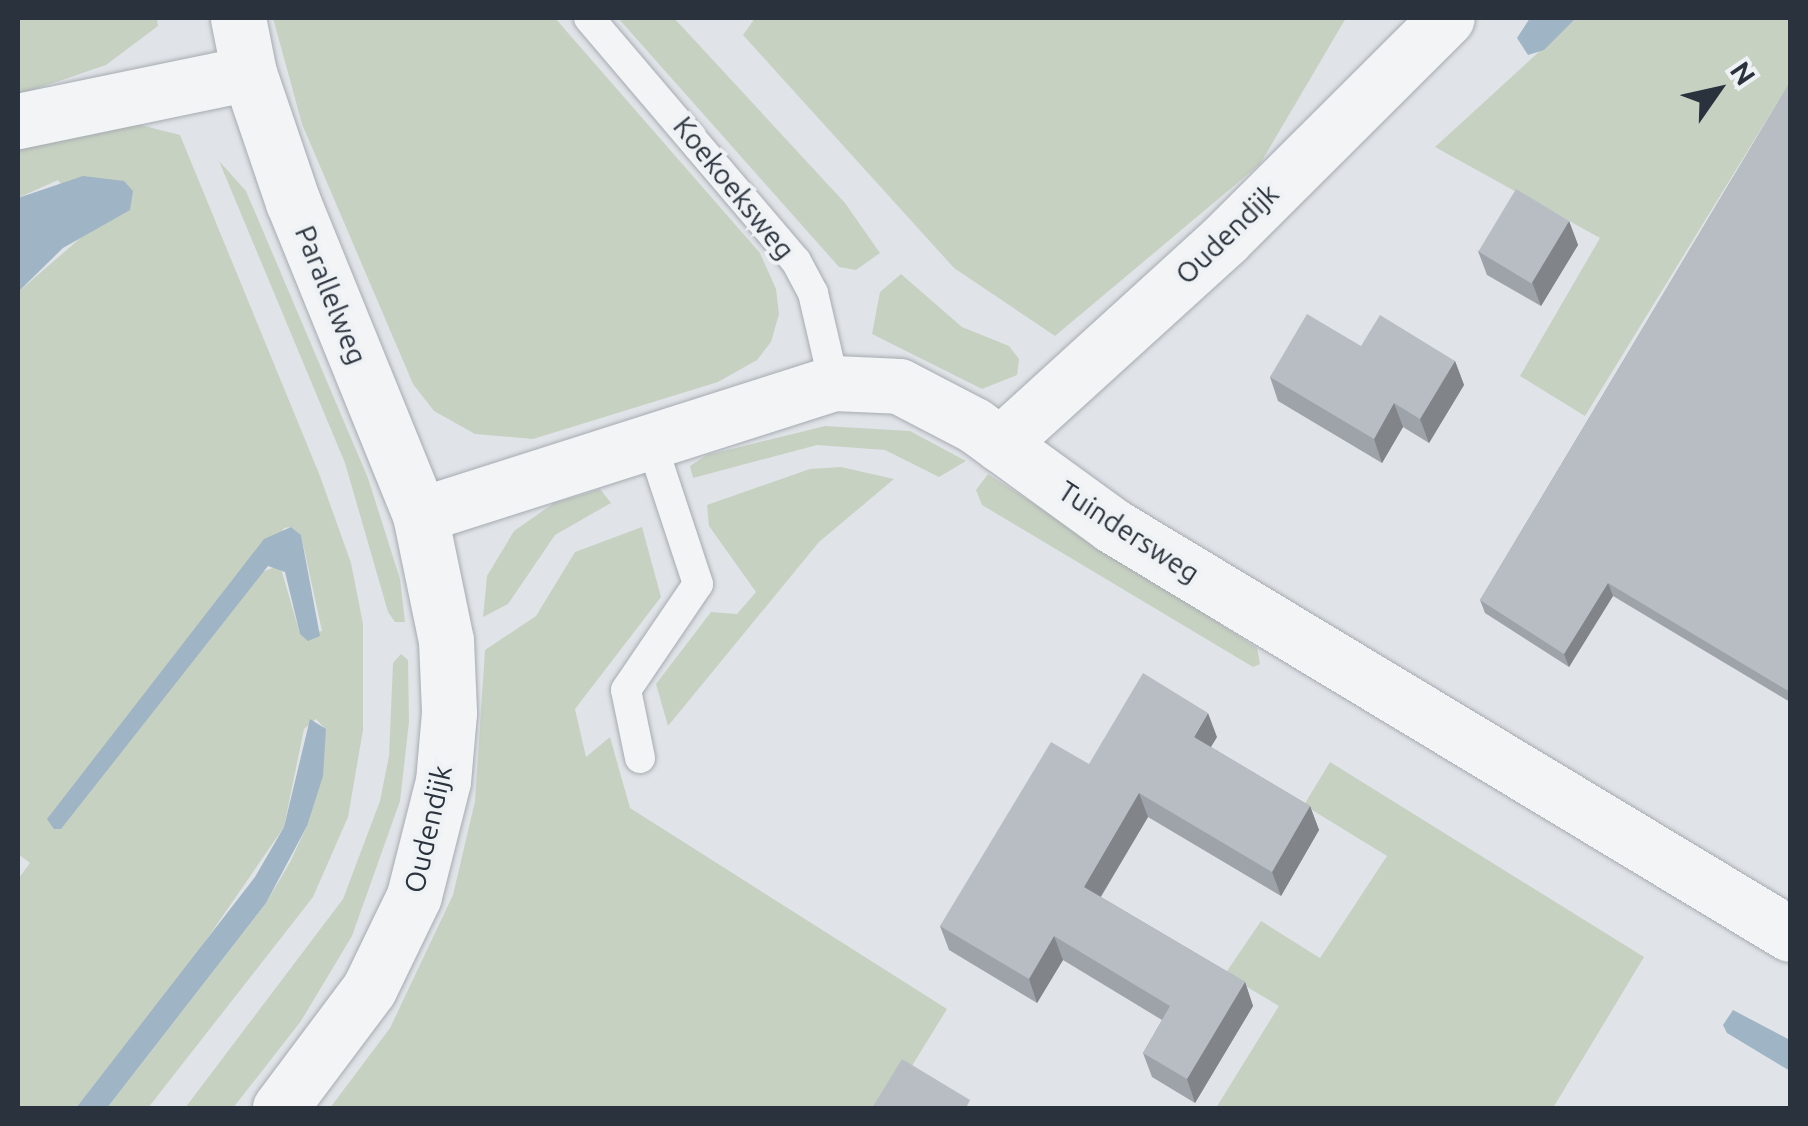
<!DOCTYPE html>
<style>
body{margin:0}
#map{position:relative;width:1808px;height:1126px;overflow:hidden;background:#e0e4e8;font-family:Ubuntu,sans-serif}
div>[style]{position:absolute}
.green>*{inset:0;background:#c7d1c2}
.water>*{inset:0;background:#9fb4c4}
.roads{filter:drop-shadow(0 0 2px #a6abb1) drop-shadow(0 0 2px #a6abb1)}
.service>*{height:30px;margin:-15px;padding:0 15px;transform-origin:15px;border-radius:15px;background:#f2f4f6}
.minor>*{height:55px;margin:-27.5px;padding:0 27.5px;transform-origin:27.5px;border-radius:27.5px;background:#f2f4f6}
.tertiary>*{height:55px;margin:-27.5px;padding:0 27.5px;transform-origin:27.5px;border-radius:27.5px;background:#f2f4f6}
.wall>*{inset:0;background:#9ea3a9}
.shaded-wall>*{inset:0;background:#818489}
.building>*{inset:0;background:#b8bdc4;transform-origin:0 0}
span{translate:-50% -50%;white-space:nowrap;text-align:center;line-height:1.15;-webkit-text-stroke:8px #eff2f5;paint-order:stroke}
.street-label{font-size:28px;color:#2a333d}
.frame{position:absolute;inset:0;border:20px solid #2a333d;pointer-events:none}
.north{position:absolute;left:1668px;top:40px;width:100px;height:100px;-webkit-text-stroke:8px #eff2f5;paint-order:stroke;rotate:56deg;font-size:28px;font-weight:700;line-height:40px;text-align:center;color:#2a333d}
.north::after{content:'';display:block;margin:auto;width:35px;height:45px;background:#2a333d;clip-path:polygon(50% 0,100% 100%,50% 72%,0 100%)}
</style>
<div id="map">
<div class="green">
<div style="clip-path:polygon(18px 18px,157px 18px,158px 26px,106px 65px,18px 95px)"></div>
<div style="clip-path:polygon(273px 18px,555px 18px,760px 253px,776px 289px,779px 314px,771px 342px,757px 360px,718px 382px,533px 439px,475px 434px,434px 411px,413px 384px,302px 124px)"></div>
<div style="clip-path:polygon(618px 18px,674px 18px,845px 203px,880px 253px,856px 270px,839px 267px)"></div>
<div style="clip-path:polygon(755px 18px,1346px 18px,1260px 164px,1055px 336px,954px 268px,743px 35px)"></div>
<div style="clip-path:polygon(1576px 18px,1790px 18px,1790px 82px,1585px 416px,1520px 376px,1600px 238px,1435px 147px)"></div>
<div style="clip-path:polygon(evenodd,121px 120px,180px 135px,320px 476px,351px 563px,363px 624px,363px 730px,348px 817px,313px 897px,148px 1108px,107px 1108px,266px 903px,290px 862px,307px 826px,326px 730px,316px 719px,304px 729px,284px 827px,200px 949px,76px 1108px,18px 1108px,18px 879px,30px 863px,18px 854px,18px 292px,92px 228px,58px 180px,18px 198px,18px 147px,121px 120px,291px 527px,301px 535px,322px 631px,300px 634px,280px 565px,262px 572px,284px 528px,291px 527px)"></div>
<div style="clip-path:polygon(219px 161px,246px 191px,368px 478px,400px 579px,405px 622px,395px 622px,388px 612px,345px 463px)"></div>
<div style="clip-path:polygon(901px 274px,962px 327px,1009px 346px,1019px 359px,1017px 375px,982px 389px,872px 334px,880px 292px)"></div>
<div style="clip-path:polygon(825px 426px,910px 431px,966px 461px,939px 477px,885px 450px,817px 445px,693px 478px,690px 466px,707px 455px)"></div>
<div style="clip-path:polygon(841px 467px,894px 479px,819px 542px,668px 726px,656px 684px,711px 612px,737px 614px,756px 592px,709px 526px,707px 505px,810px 469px)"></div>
<div style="clip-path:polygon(988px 474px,1257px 648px,1260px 664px,1253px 667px,982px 505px,976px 490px)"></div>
<div style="clip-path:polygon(600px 489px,611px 503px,555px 535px,508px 604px,483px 617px,487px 576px,514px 531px,554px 503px)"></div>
<div style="clip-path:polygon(642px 527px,661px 597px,575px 709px,586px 757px,610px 737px,630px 808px,947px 1009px,886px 1108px,330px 1108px,390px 1028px,453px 895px,475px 801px,485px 650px,536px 616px,575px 552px)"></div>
<div style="clip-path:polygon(401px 654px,408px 660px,409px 722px,400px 801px,352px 936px,301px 1021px,233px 1108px,185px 1108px,343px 899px,380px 801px,389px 756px,393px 663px)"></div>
<div style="clip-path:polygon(1330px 762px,1644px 957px,1553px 1108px,1216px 1108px,1279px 1006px,1225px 974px,1261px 921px,1320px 958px,1387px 856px,1304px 805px)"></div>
</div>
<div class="water">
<div style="clip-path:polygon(1530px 18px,1576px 18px,1544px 50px,1528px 55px,1517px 38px)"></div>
<div style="clip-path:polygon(83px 176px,124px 181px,133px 191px,130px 210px,63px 248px,18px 292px,18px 198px)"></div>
<div style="clip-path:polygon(291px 527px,301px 535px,320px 636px,308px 641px,300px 634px,285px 572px,268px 566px,61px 829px,54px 829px,47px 819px,264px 539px)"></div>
<div style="clip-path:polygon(310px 719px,326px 729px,323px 776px,307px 826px,266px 903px,107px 1108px,76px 1108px,255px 877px,284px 827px)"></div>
<div style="clip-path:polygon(1733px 1010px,1790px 1040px,1790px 1071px,1727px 1033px,1723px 1025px)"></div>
</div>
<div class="roads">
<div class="service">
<div style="left:589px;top:18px;width:319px;rotate:49.6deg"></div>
<div style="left:796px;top:261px;width:36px;rotate:62deg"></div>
<div style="left:813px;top:293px;width:92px;rotate:76.9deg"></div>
<div style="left:640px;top:758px;width:69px;rotate:-101.6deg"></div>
<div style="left:626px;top:690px;width:128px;rotate:-55.8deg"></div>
<div style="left:698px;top:584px;width:153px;rotate:-108.3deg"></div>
</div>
<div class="minor">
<div style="left:18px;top:121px;width:236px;rotate:-11.7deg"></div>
<div style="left:1000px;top:444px;width:304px;rotate:-42.3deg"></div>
<div style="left:1225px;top:239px;width:313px;rotate:-44.9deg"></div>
</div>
<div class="tertiary">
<div style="left:238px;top:18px;width:56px;rotate:78.7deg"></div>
<div style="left:249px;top:73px;width:136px;rotate:71.2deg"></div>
<div style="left:293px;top:202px;width:338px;rotate:67.9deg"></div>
<div style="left:420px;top:515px;width:128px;rotate:78.3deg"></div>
<div style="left:446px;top:640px;width:73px;rotate:87.6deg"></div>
<div style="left:449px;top:713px;width:68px;rotate:95deg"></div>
<div style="left:443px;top:781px;width:119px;rotate:104.2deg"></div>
<div style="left:414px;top:896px;width:103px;rotate:115.8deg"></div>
<div style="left:369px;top:989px;width:149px;rotate:126.8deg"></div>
<div style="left:420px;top:515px;width:435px;rotate:-17.7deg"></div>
<div style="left:834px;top:383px;width:65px;rotate:2.6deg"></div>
<div style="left:899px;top:386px;width:85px;rotate:27.5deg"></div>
<div style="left:974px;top:425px;width:172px;rotate:36deg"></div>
<div style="left:1113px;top:526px;width:790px;rotate:31.08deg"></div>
</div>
</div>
<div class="wall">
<div style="clip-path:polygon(1790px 82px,1790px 702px,1613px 596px,1569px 667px,1485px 613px,1480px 600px)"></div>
<div style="clip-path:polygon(1569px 221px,1578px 245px,1541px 306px,1487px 275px,1478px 251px)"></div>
<div style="clip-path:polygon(1361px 346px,1455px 361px,1464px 385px,1429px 443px,1403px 427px,1382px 463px,1278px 401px,1270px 377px)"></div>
<div style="clip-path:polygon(1217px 737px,1211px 747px,1310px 806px,1319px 830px,1281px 896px,1148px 817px,1101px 897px,1245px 982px,1253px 1006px,1195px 1103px,1152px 1077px,1143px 1053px,1162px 1020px,1063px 960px,1037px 1003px,949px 950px,940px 926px)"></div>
</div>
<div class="shaded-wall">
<div style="clip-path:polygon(1569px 221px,1578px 245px,1541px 306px,1532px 282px)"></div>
<div style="clip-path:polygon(1455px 361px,1464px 385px,1429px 443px,1420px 419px)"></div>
<div style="clip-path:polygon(1394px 403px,1403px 427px,1382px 463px,1374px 439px)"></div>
<div style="clip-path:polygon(1608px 583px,1613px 596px,1569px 667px,1564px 654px)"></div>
<div style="clip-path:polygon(1208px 713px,1217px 737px,1202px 761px,1194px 737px)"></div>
<div style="clip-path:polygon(1139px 793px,1148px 817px,1092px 911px,1084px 887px)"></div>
<div style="clip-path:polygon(1310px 806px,1319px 830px,1281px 896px,1272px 872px)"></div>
<div style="clip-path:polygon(1054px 936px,1063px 960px,1037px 1003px,1029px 979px)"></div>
<div style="clip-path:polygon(1245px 982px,1253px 1006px,1195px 1103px,1187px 1079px)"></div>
</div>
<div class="building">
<div style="clip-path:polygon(1790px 82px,1790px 692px,1608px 583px,1564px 654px,1480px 600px)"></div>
<div style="left:1516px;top:189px;width:62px;height:73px;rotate:31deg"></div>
<div style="clip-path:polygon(1307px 314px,1361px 346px,1380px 315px,1455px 361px,1420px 419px,1394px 403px,1374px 439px,1270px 377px)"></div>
<div style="clip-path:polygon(1143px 673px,1208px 713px,1194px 737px,1310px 806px,1272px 872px,1139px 793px,1084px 887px,1245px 982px,1187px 1079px,1143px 1053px,1170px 1006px,1054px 936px,1029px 979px,940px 926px,1051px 742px,1089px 764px)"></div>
<div style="clip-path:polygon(902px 1059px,970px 1100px,966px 1108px,872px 1108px)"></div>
</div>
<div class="street-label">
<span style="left:734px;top:188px;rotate:51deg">Koekoeksweg</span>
<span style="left:1227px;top:234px;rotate:-44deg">Oudendijk</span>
<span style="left:331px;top:295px;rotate:68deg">Parallelweg</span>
<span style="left:1129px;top:532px;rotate:33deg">Tuindersweg</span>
<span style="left:428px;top:829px;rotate:-77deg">Oudendijk</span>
</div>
<div class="frame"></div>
<div class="north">N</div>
</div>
